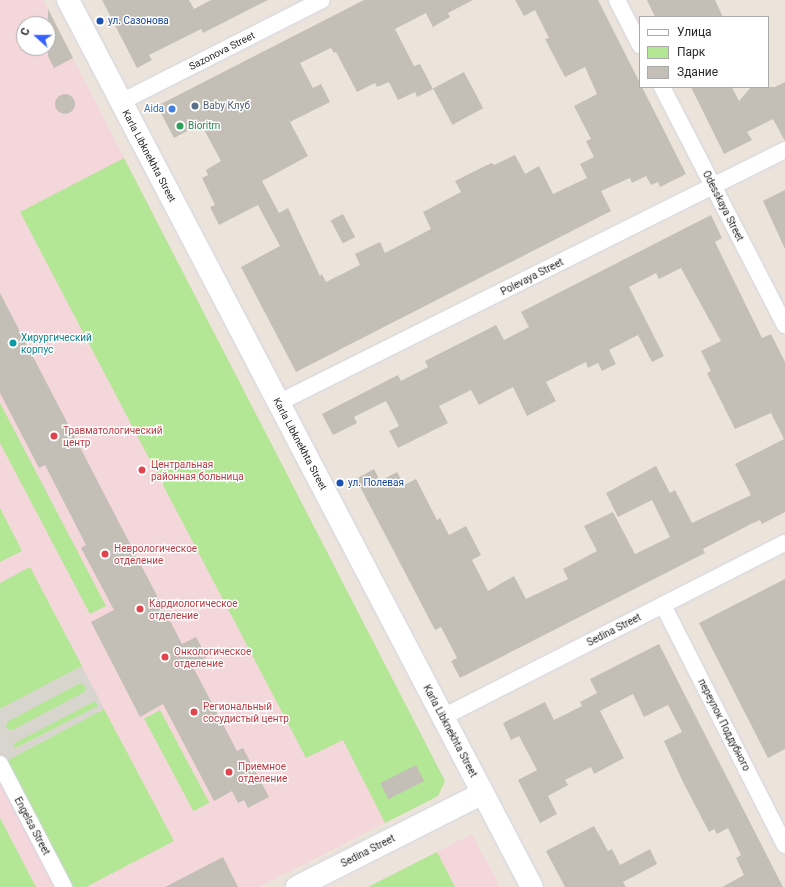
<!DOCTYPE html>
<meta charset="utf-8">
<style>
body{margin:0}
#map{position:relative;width:785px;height:887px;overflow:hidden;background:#ece4db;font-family:Roboto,sans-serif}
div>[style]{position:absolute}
.medical>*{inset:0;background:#f4d7da}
.green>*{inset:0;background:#b3e695;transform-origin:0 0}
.plaza>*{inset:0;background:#d8d4ce}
.building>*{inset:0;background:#c4bfb6;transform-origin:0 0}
.round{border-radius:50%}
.roads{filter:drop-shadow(0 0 1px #d0d4e3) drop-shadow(0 0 1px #d0d4e3)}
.street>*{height:16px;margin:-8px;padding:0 8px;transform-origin:8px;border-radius:8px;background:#fff}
.secondary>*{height:22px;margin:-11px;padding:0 11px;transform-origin:11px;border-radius:11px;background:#fff}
.dots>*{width:11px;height:11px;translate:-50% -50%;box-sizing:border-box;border:2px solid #fff;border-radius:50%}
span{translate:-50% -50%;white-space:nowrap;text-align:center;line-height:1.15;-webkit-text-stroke:3px #fff;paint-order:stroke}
.transit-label{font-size:10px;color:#164399}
.left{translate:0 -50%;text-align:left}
.street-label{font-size:10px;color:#2a2a2a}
.service-label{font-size:10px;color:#4e5e75}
.shop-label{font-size:10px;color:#366cbe}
.right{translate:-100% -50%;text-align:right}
.leisure-label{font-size:10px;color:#27864d}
.culture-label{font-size:10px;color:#0d838f}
.health-label{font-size:10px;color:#be3a42}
.legend{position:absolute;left:639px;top:16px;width:130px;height:72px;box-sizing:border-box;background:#fff;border:1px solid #aaa;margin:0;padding:5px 7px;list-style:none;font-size:12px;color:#2a2a2a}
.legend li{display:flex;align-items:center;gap:8px;height:20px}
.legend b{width:20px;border:1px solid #aaa}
.north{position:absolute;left:16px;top:16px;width:40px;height:40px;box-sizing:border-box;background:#fff;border:1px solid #aaa;border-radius:50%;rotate:291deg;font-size:11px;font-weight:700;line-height:16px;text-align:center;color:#2a2a2a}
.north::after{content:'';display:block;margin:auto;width:14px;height:18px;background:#3562ff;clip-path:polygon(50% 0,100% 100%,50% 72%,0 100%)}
</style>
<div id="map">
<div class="medical">
<div style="clip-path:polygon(evenodd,0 0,43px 0,445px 781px,438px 796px,259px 887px,238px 887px,223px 858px,165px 887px,0 887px,0 0,24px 24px,48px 24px,48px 48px,24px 48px,24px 24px)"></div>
<div style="clip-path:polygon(472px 834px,500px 887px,369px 887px)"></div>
</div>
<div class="green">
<div style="clip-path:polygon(124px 158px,445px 781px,438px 796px,385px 823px,343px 740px,306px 758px,20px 212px)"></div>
<div style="clip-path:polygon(0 403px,106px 606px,90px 614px,0 443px)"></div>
<div style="clip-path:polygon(0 508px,22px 551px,0 562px)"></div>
<div style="clip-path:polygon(30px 567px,82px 666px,0 709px,0 583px)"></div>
<div style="clip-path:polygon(80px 683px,85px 686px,85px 692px,11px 731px,6px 728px,6px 722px)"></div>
<div style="left:95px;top:700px;width:7px;height:93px;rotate:63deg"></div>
<div style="clip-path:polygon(104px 709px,174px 841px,86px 887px,70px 887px,4px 762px)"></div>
<div style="left:160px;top:710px;width:105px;height:18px;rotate:62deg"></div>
<div style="clip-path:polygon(0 818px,36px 887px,0 887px)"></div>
<div style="clip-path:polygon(437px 852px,455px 887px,368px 887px)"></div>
</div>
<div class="plaza">
<div style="clip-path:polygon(evenodd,82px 666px,104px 709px,4px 762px,0 754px,0 709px,82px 666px,80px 683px,85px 686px,85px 692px,11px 731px,6px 728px,7px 722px,80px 683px,82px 666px,95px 701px,98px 706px,16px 749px,13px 744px,95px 701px)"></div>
</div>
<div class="building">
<div style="clip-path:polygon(102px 0,189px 0,194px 9px,211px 0,268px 0,203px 33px,201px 29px,149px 55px,152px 60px,137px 68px)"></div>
<div style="clip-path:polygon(364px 0,473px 0,448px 13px,450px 17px,433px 27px,426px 13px,395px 29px,414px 66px,420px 64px,433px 89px,417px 97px,415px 92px,398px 100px,389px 82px,377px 87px,375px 83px,357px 92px,336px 52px,334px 53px,331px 48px,300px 63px,313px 88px,321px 84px,330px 102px,290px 122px,308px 156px,262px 181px,279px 213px,288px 208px,320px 276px,322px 274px,326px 282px,360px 265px,355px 254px,380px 242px,385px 253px,431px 229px,423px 212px,461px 192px,455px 181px,487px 165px,492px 163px,494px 165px,515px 155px,525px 174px,539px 166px,553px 194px,587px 178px,580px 164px,594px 157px,586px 141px,591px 139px,574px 106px,597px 94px,585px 67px,565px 77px,545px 39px,549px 38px,535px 10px,524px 16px,515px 0,598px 0,686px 174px,660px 187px,658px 182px,651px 185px,646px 176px,632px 183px,630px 178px,601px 191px,611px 211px,296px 372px,241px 267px,280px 246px,258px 205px,219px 225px,210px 207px,215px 205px,202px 178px,208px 175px,206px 170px,221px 161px,201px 124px,174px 138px,157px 106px)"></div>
<div style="clip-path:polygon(647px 0,715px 0,723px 17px,655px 17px)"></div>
<div style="clip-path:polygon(48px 9px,73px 58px,54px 68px,48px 56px)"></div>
<div style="left:464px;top:72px;width:41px;height:35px;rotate:62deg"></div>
<div style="clip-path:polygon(785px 82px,785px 141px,773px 119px,747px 132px,752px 140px,724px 154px,691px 87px,732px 87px,739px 101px,751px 87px,775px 87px)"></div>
<div class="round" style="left:55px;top:94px;width:20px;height:20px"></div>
<div style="clip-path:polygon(785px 190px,785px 249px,763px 201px)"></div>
<div style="left:343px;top:214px;width:26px;height:14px;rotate:62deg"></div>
<div style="clip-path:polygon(711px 215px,722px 238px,715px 242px,762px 338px,771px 334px,785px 362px,785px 512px,762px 524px,760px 520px,751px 524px,703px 549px,705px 553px,460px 678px,451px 661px,457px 658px,441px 627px,435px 630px,356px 479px,374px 469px,380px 481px,397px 472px,404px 485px,416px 479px,437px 520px,440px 518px,449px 535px,466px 526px,481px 555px,472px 560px,488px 591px,514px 576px,526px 599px,568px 579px,563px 569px,597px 551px,584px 526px,613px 512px,635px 554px,670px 537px,652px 500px,618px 517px,606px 493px,656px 466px,670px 493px,675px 490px,692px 523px,751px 495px,735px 464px,784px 439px,771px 413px,735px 429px,707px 373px,711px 371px,701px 351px,721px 341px,681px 268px,659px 279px,656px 273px,629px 287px,664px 356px,652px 362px,638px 335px,609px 350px,616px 364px,602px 371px,598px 363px,588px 368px,586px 362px,546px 382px,556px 401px,527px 416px,513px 387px,479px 405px,471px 390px,439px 406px,448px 423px,398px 448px,389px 431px,399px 426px,386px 401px,354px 417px,357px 423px,333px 435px,322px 414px,398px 375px,401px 381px,428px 367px,425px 361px,496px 325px,504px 340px,529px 327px,521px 312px)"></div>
<div style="clip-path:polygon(0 293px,182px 644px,196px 637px,207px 657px,192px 665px,237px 751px,243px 748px,269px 797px,248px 808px,244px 800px,238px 803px,232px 791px,214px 801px,163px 704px,140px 717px,91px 622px,114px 610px,81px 548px,86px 545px,45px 465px,39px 468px,0 393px)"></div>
<div style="clip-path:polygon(785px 579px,785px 749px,768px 758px,699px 623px)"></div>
<div style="clip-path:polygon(659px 644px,695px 715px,783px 887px,722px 887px,744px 875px,736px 858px,741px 855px,728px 828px,717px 834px,714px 829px,709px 832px,683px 782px,664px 741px,682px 732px,668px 705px,644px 717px,633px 694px,600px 711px,624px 758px,594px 774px,591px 767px,565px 780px,568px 785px,548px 796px,557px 814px,540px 823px,518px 780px,537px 770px,519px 736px,511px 740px,503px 723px,545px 702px,554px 720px,582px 706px,580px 702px,597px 693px,590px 679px)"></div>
<div style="left:416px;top:765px;width:18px;height:40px;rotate:63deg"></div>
<div style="clip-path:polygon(594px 826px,608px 851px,612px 849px,620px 865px,650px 849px,657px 864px,623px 882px,626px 887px,565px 887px,546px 851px)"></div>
<div style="clip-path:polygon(223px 857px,238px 887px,165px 887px)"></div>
</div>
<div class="roads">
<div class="street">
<div style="left:617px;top:0;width:51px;rotate:62.9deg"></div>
<div style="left:662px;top:87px;width:268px;rotate:62.7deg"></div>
<div style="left:121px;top:102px;width:225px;rotate:-26.9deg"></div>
<div style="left:278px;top:403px;width:567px;rotate:-26.52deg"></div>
<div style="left:663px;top:605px;width:269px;rotate:63.1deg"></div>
<div style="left:443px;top:717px;width:384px;rotate:-27deg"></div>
<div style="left:0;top:764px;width:139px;rotate:62.5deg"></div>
</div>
<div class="secondary">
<div style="left:68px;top:0;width:1001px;rotate:62.39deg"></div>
<div style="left:297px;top:887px;width:208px;rotate:-26.8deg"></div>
</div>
</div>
<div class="dots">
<div style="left:100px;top:21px;background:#1a4fb4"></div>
<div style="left:195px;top:106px;background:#5c6f8a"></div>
<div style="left:172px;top:109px;background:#3f7fe0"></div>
<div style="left:180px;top:126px;background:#2e9e5b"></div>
<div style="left:13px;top:343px;background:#0f9aa8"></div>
<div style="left:54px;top:436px;background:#e0444e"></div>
<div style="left:142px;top:470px;background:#e0444e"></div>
<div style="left:340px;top:483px;background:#1a4fb4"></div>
<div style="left:105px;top:554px;background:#e0444e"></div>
<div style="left:140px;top:609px;background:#e0444e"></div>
<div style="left:165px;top:657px;background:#e0444e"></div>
<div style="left:194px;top:712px;background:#e0444e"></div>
<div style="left:229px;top:772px;background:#e0444e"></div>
</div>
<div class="transit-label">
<span class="left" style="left:108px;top:21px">ул. Сазонова</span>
<span class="left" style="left:348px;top:483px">ул. Полевая</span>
</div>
<div class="street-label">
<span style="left:222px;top:51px;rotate:-27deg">Sazonova Street</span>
<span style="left:149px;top:156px;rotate:62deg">Karla Libknekhta Street</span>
<span style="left:723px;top:206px;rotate:63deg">Odesskaya Street</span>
<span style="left:532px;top:277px;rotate:-27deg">Polevaya Street</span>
<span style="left:300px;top:444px;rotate:62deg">Karla Libknekhta Street</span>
<span style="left:614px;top:630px;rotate:-27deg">Sedina Street</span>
<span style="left:724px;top:725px;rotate:63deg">переулок Поддубного</span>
<span style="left:450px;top:731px;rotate:62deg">Karla Libknekhta Street</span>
<span style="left:32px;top:826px;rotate:62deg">Engelsa Street</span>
<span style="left:368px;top:851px;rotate:-27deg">Sedina Street</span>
</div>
<div class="service-label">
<span class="left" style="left:203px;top:106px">Baby Клуб</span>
</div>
<div class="shop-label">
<span class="right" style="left:164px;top:109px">Aida</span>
</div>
<div class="leisure-label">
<span class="left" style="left:188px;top:126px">Bioritm</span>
</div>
<div class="culture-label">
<span class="left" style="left:21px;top:343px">Хирургический<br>корпус</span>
</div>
<div class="health-label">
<span class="left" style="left:63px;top:436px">Травматологический<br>центр</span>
<span class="left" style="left:151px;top:470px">Центральная<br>районная больница</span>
<span class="left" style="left:114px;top:554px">Неврологическое<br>отделение</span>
<span class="left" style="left:149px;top:609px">Кардиологическое<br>отделение</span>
<span class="left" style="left:174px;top:657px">Онкологическое<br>отделение</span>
<span class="left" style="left:203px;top:712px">Региональный<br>сосудистый центр</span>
<span class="left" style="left:238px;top:772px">Приемное<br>отделение</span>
</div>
<ul class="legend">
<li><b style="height:5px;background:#fff"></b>Улица</li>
<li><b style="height:11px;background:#b3e695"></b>Парк</li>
<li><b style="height:11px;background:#c4bfb6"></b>Здание</li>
</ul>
<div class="north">С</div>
</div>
